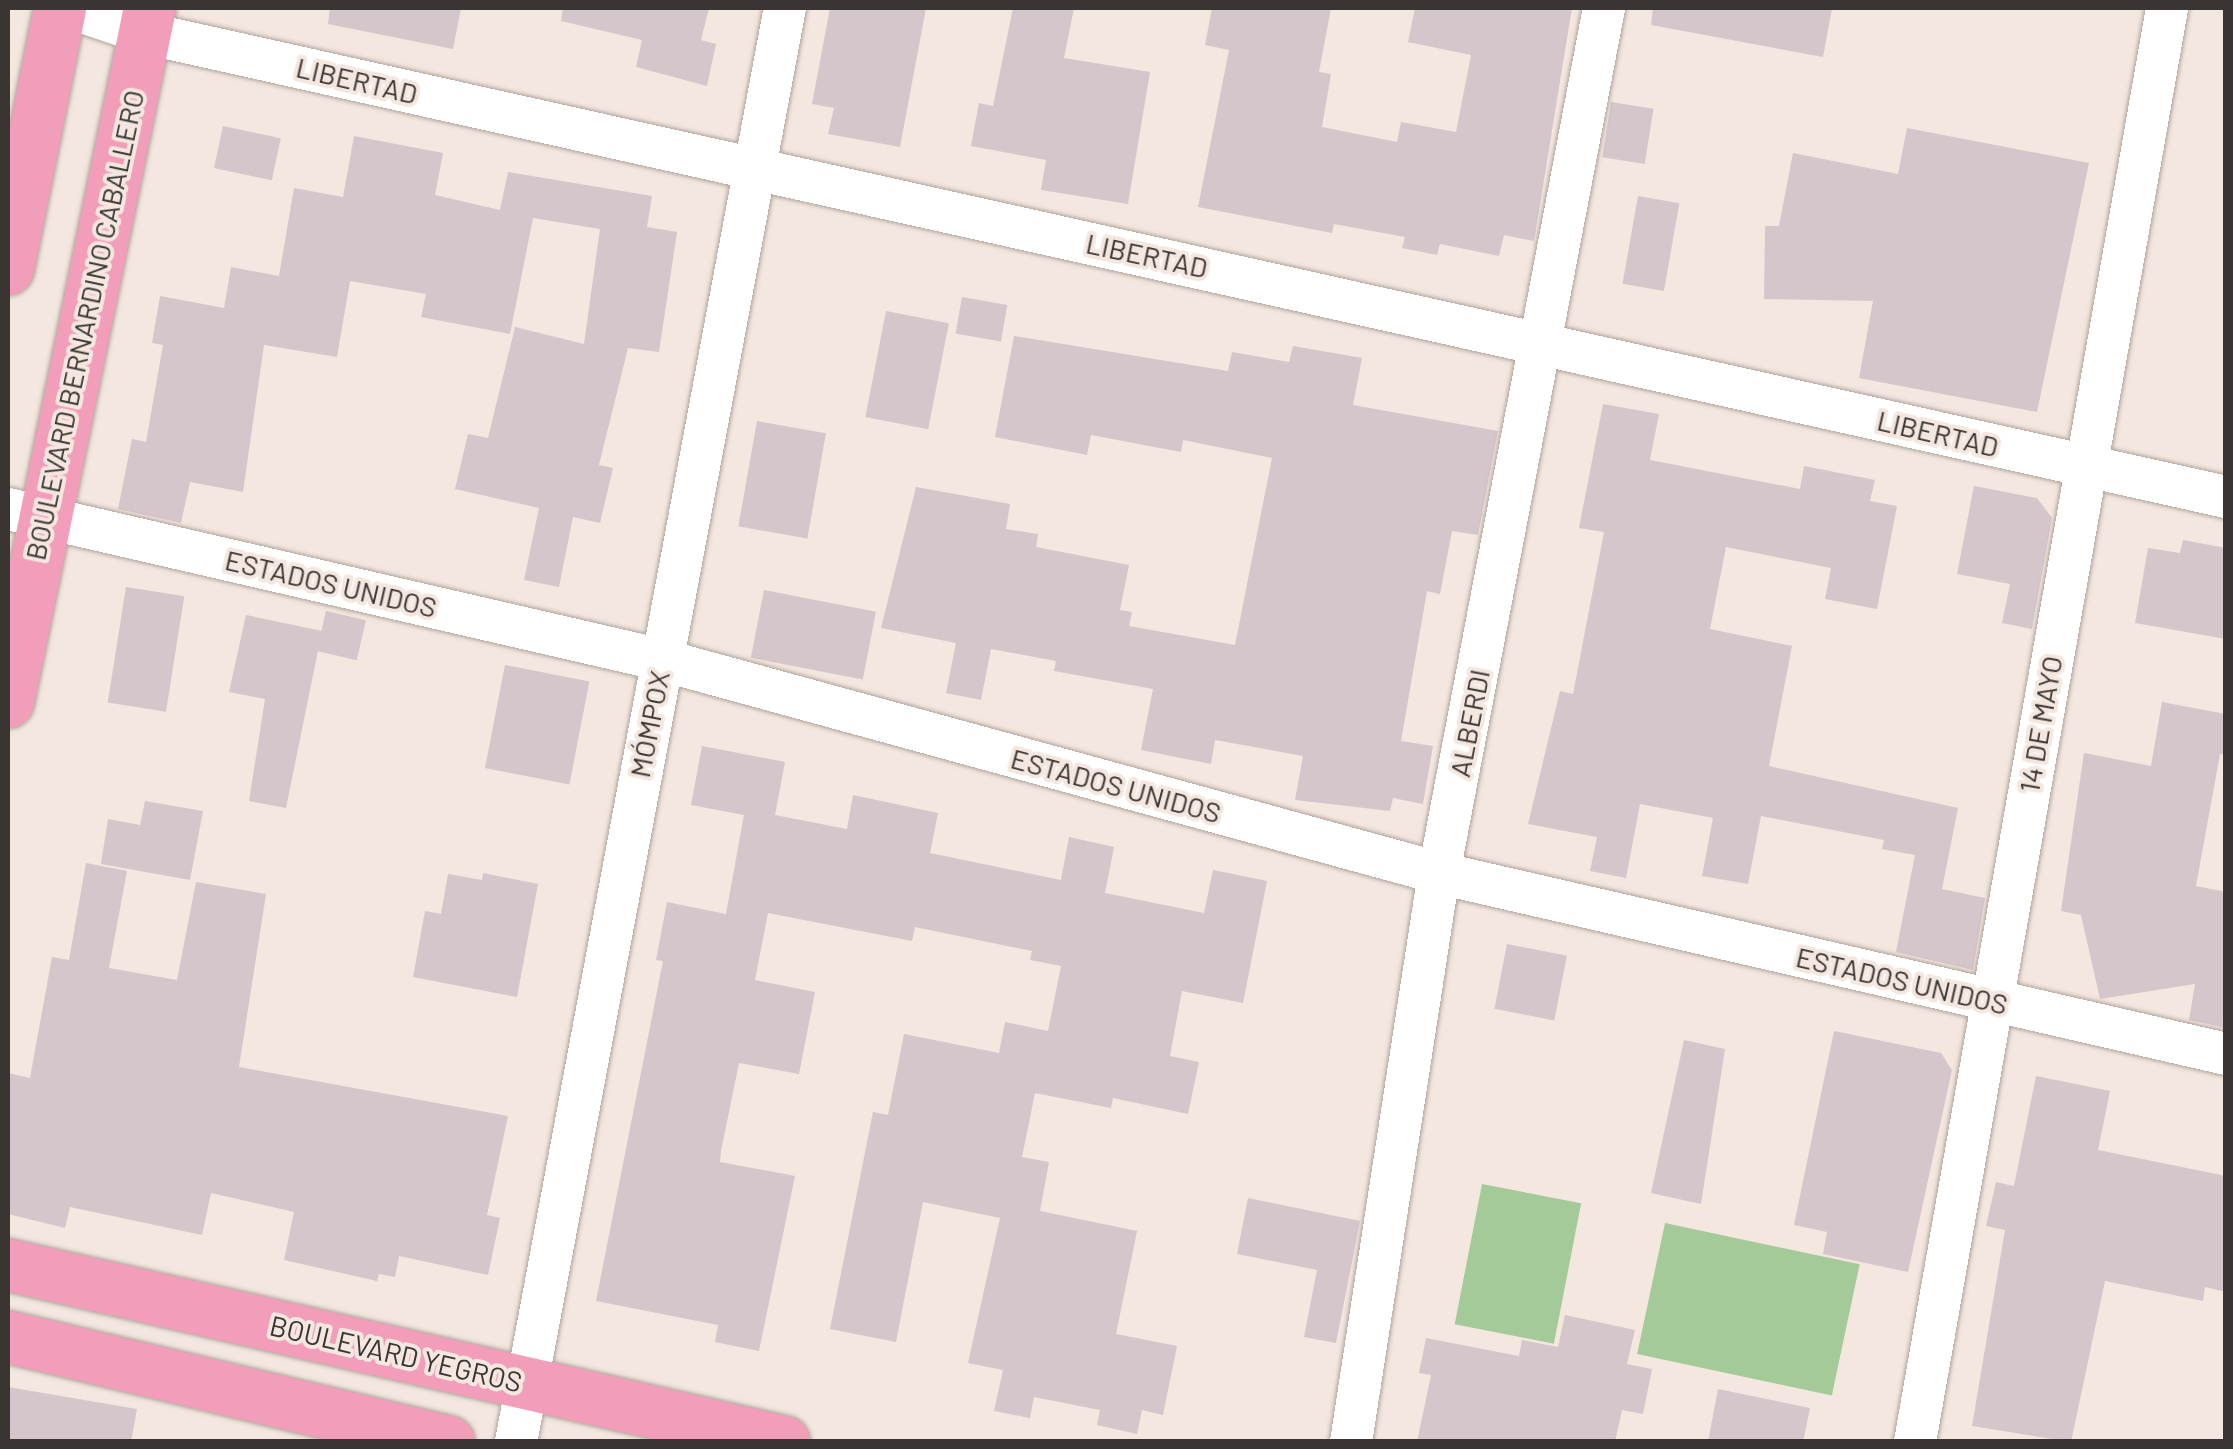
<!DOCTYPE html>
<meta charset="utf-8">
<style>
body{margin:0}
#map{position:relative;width:2233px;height:1449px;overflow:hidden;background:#f3e7df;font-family:Barlow,sans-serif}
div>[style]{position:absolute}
.green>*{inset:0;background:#a5ca9a;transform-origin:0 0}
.building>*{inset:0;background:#d4c6cb;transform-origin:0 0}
.roads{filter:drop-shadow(0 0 2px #afa49c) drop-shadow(0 0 2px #afa49c)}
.minor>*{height:42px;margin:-21px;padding:0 21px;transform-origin:21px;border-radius:21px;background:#fff}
.major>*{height:52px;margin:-26px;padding:0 26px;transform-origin:26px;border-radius:26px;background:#f29ebb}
span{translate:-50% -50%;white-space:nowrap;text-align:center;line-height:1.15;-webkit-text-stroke:8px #f3e7df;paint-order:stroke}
.street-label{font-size:28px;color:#3a3532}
.frame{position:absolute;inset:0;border:10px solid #3a3532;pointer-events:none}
</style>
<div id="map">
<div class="green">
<div style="left:1482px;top:1184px;width:101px;height:143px;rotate:11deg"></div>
<div style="left:1665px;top:1223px;width:199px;height:134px;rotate:12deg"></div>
</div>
<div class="building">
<div style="clip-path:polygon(330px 8px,461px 8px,453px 49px,328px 24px)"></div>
<div style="clip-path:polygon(563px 8px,709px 8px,701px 40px,716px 44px,707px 86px,636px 67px,642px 40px,561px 21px)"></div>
<div style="clip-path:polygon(830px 8px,926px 8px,900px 147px,828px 134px,834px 108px,812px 104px)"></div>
<div style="clip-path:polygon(1013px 8px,1074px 8px,1064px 58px,1150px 72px,1128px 204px,1041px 190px,1046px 160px,971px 146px,979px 103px,993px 106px)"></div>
<div style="clip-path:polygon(1212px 8px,1331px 8px,1319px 72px,1331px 74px,1322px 127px,1397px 142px,1401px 122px,1456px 132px,1471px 55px,1408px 42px,1415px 8px,1572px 8px,1534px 241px,1504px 235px,1499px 256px,1440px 244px,1437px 255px,1402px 248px,1405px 237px,1334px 224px,1332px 233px,1198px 207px,1229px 50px,1205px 45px)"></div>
<div style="clip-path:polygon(1653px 8px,1832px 8px,1823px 57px,1651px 25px)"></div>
<div style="left:1611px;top:102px;width:43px;height:56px;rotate:9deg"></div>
<div style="left:223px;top:126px;width:59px;height:43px;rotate:12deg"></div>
<div style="clip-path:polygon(1907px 128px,2089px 163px,2037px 412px,1859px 378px,1873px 301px,1764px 299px,1765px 226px,1779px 226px,1793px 153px,1898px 174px)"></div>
<div style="clip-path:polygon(354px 136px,443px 153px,435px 195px,500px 210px,508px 172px,652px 196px,647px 227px,677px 232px,659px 352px,628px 348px,599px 465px,613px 468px,600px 523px,573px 517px,559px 587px,524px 580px,539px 508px,455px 489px,468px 434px,488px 438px,515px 327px,584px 344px,600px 229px,533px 218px,510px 334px,421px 317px,426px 294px,350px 281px,337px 357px,264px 345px,243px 492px,190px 482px,181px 523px,118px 509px,132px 439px,146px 442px,163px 345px,152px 343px,160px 296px,224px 308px,231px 267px,279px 276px,294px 188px,343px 197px)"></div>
<div style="left:1638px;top:196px;width:42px;height:89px;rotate:10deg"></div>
<div style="left:962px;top:297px;width:46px;height:37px;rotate:10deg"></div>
<div style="left:886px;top:311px;width:64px;height:108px;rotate:11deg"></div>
<div style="clip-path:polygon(1014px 336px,1228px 371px,1232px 352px,1289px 362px,1293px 346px,1362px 358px,1353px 405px,1498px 431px,1478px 535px,1452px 531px,1440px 594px,1427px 591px,1401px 741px,1433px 746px,1423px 804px,1393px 798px,1390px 811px,1295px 800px,1303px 756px,1215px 740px,1211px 764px,1141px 750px,1153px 689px,1054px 671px,1056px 661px,991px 649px,981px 700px,946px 693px,956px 643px,881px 628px,916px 487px,1010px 504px,1006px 529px,1038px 534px,1036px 547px,1129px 565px,1120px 610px,1132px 612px,1129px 626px,1235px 645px,1272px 458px,1183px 440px,1181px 452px,1091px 435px,1087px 455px,995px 437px)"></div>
<div style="clip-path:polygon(1603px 404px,1659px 414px,1650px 460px,1800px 489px,1804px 466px,1875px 480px,1870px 501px,1897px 506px,1877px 609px,1825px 599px,1831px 568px,1726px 547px,1710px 629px,1792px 646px,1769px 766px,1958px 808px,1942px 889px,1985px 898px,1973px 970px,1896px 952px,1915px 855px,1882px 849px,1884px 840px,1761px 816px,1748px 884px,1702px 876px,1713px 818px,1640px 804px,1626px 878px,1590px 871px,1597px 837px,1528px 824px,1560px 691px,1573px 694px,1604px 532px,1579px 528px)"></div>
<div style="left:757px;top:421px;width:70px;height:107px;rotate:10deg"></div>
<div style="clip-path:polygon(1974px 486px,2037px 498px,2052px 518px,2032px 629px,2002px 623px,2010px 584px,1957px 574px)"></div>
<div style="clip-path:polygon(2183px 540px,2226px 548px,2226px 639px,2135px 623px,2148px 548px,2180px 553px)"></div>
<div style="left:126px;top:587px;width:59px;height:117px;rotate:9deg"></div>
<div style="left:764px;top:590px;width:114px;height:69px;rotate:11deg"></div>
<div style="left:326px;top:611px;width:41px;height:41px;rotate:13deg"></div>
<div style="clip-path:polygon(246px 615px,322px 631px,286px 808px,249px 801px,265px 699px,229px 692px)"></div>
<div style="left:505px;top:665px;width:86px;height:105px;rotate:11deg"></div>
<div style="clip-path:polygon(2162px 702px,2226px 714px,2226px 755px,2220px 754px,2196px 886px,2226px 892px,2226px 1028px,2189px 1020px,2195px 984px,2100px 999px,2081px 915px,2061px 911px,2084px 753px,2151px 766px)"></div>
<div style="clip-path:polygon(702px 746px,785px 762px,775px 815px,847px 829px,853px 795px,938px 813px,930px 853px,1061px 880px,1069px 837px,1114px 847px,1105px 893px,1204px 913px,1213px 870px,1267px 881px,1243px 1003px,1182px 991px,1170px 1056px,1199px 1062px,1188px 1114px,1113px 1098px,1111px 1108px,1035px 1093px,1022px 1157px,1049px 1162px,1040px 1211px,1137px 1231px,1116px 1334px,1177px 1346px,1163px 1415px,1142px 1410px,1137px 1434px,1097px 1425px,1100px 1410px,1034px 1397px,1030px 1418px,994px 1411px,1003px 1370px,968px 1363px,1000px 1218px,923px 1202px,896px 1342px,830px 1329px,873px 1112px,888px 1115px,904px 1034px,999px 1053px,1005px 1022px,1048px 1031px,1061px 966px,1030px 960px,1032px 951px,915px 927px,912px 941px,768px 913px,755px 980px,815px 992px,799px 1074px,739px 1063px,721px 1151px,720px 1162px,795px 1176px,759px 1351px,715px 1342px,718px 1325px,596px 1301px,663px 961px,656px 960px,667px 902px,726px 914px,744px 815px,691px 805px)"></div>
<div style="clip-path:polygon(145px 801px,203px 811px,190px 880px,101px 864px,108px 819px,140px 825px)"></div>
<div style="clip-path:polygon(86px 863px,127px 871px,109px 968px,177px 980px,196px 882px,266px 894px,239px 1067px,508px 1116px,487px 1215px,500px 1218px,488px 1275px,399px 1256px,395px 1277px,379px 1274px,377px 1281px,284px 1260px,294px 1212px,211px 1193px,202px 1235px,70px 1207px,65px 1228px,8px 1214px,8px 1073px,30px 1078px,52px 957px,69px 960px)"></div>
<div style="clip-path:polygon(483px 873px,538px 884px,517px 997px,413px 977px,425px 911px,441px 914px,448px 874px,482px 880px)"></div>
<div style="left:1507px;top:944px;width:61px;height:66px;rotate:11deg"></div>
<div style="clip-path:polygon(1834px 1031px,1941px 1053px,1952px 1070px,1908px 1272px,1823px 1254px,1827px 1232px,1794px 1225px)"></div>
<div style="clip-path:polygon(1684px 1040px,1725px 1049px,1701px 1204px,1651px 1193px)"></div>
<div style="clip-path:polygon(2036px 1076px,2110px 1091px,2098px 1150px,2226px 1176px,2226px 1292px,2205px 1287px,2203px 1301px,2105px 1281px,2071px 1442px,1972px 1426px,2005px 1230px,1986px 1226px,1996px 1182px,2014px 1186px)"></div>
<div style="clip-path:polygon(1248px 1198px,1360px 1221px,1336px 1343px,1304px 1337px,1317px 1270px,1237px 1254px)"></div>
<div style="clip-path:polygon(1565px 1315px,1635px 1330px,1627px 1364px,1652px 1369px,1643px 1414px,1622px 1410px,1615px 1442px,1417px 1442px,1431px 1375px,1419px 1373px,1426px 1338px,1519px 1356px,1522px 1340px,1558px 1347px)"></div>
<div style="clip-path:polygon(8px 1387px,137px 1409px,131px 1442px,8px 1442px)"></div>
<div style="clip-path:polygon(1718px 1389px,1810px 1408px,1803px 1442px,1708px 1442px)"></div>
</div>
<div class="roads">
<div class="minor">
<div style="left:71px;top:8px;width:78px;rotate:18.7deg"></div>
<div style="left:145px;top:33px;width:2132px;rotate:12.57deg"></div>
<div style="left:8px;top:509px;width:671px;rotate:13deg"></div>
<div style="left:662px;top:660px;width:806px;rotate:15.33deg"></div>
<div style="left:1439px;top:873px;width:808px;rotate:12.95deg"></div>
<div style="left:516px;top:1442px;width:1459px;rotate:-79.38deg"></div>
<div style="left:1351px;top:1442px;width:576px;rotate:-81.21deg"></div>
<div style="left:1439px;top:873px;width:881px;rotate:-79.2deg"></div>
<div style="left:1915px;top:1442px;width:1456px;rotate:-80.03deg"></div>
</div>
<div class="major">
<div style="left:8px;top:269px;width:266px;rotate:-78.7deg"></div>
<div style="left:8px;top:702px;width:708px;rotate:-78.44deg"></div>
<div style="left:8px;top:1265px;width:796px;rotate:12.85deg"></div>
<div style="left:8px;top:1337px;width:453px;rotate:13.4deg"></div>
</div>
</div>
<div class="street-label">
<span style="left:357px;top:80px;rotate:13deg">LIBERTAD</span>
<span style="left:1147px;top:255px;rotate:12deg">LIBERTAD</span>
<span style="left:84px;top:325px;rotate:-78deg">BOULEVARD BERNARDINO CABALLERO</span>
<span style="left:1938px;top:433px;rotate:13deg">LIBERTAD</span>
<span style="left:331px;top:583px;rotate:13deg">ESTADOS UNIDOS</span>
<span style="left:1469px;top:723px;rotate:-79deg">ALBERDI</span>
<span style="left:649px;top:724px;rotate:-79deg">MÓMPOX</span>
<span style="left:2040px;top:724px;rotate:-80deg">14 DE MAYO</span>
<span style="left:1116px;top:785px;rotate:15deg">ESTADOS UNIDOS</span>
<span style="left:1902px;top:980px;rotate:13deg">ESTADOS UNIDOS</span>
<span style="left:396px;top:1353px;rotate:13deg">BOULEVARD YEGROS</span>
</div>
<div class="frame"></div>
</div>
